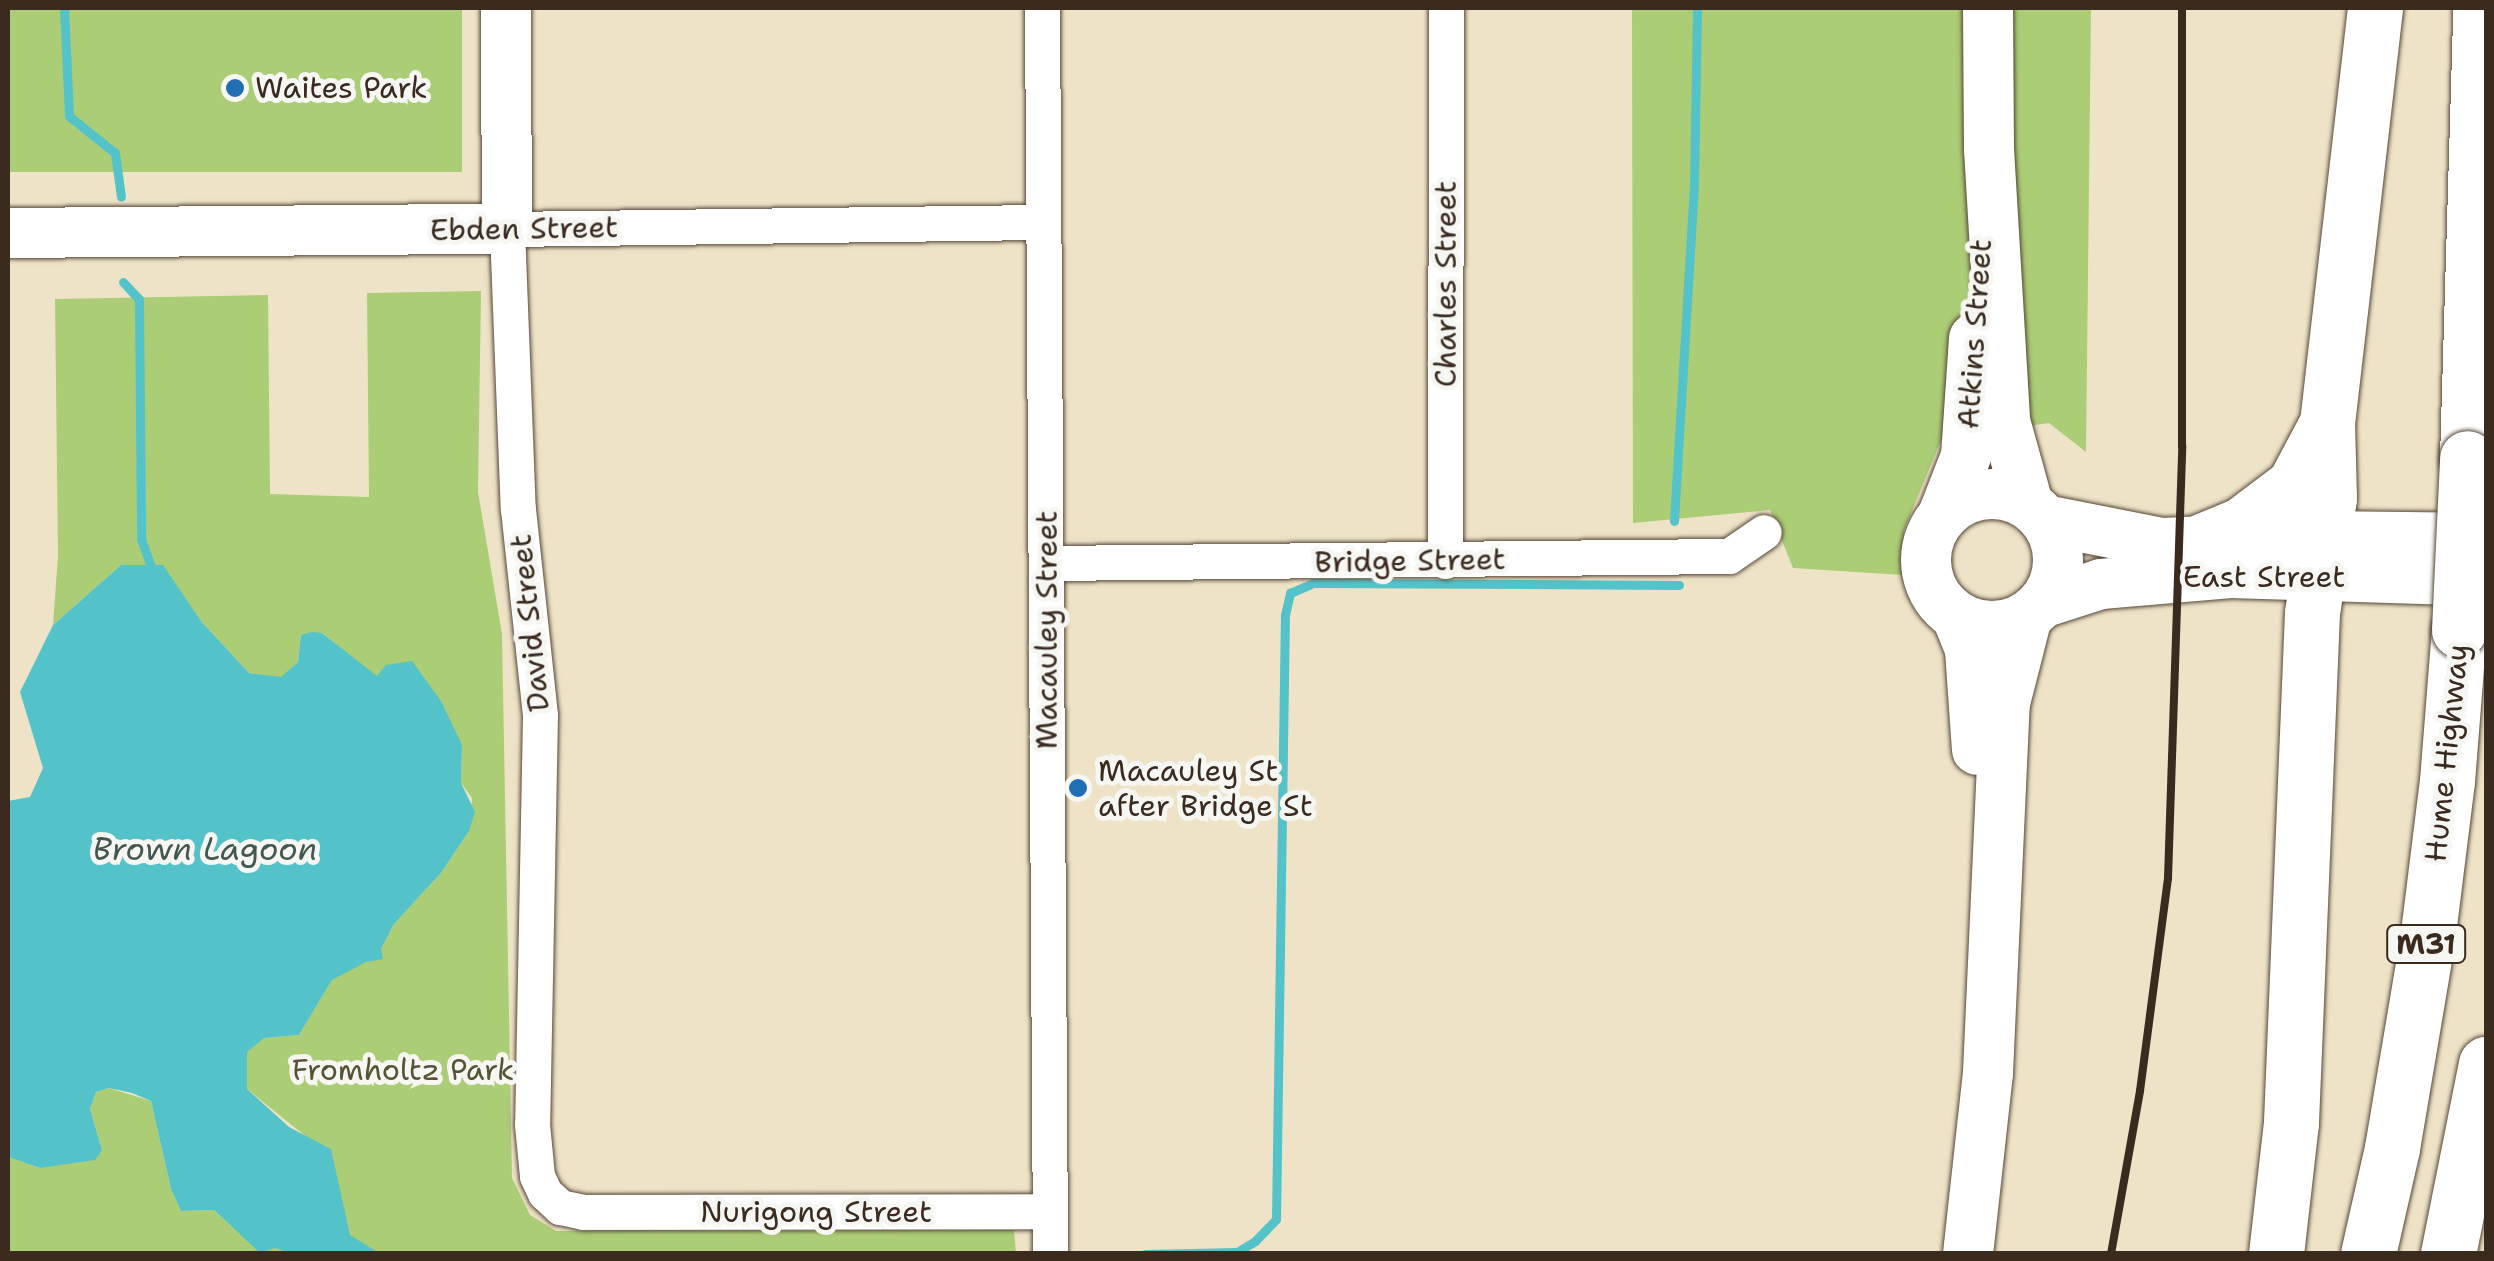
<!DOCTYPE html>
<style>
body{margin:0}
#map{position:relative;width:2494px;height:1261px;overflow:hidden;background:#eee3c7;font-family:"Shantell Sans",sans-serif}
div>[style]{position:absolute}
.green>*{inset:0;background:#abcd76;transform-origin:0 0}
.water>*{inset:0;background:#54c2c9}
.stream>*{height:9px;margin:-4.5px;padding:0 4.5px;transform-origin:4.5px;border-radius:4.5px;background:#54c2c9}
.roads{filter:drop-shadow(0 0 2px #564637) drop-shadow(0 0 2px #564637)}
.street>*{height:35px;margin:-17.5px;padding:0 17.5px;transform-origin:17.5px;border-radius:17.5px;background:#fff}
.secondary>*{height:50px;margin:-25px;padding:0 25px;transform-origin:25px;border-radius:25px;background:#fff}
.secondary>.ring{margin:-25px;padding:0;box-sizing:content-box;background:none;border:50px solid #fff;border-radius:50%}
.highway>*{height:55px;margin:-27.5px;padding:0 27.5px;transform-origin:27.5px;border-radius:27.5px;background:#fff}
.rail>*{height:8px;margin:-4px;padding:0 4px;transform-origin:4px;border-radius:4px;background:#3b2a1e}
.bridges{filter:drop-shadow(0 0 2px #564637) drop-shadow(0 0 2px #564637)}
.highway-bridge>*{height:55px;margin:-27.5px;padding:0 27.5px;transform-origin:27.5px;border-radius:27.5px;background:#fff}
.dots>*{width:28px;height:28px;translate:-50% -50%;box-sizing:border-box;border:5px solid #f6f6f2;border-radius:50%}
span{translate:-50% -50%;white-space:nowrap;text-align:center;line-height:1.15;-webkit-text-stroke:10px #f6f6f2;paint-order:stroke}
.shield-label span{padding:2px 8px;background:#f6f6f2;border:2px solid;border-radius:8px;-webkit-text-stroke-width:0}
.shield-label{font-size:28px;color:#3b2a1e;font-weight:700}
.poi-label{font-size:30px;color:#3b2a1e}
.left{translate:0 -50%;text-align:left}
.street-label{font-size:30px;color:#3b2a1e}
.park-label{font-size:30px;color:#575334}
.water-label{font-size:32px;color:#425851;font-style:italic}
.frame{position:absolute;inset:0;border:10px solid #3b2a1e;pointer-events:none}
</style>
<div id="map">
<div class="green">
<div style="left:8px;top:8px;width:454px;height:164px"></div>
<div style="clip-path:polygon(1632px 8px,2091px 8px,2086px 452px,2049px 423px,1942px 438px,1904px 530px,1903px 575px,1793px 568px,1770px 510px,1633px 523px)"></div>
<div style="clip-path:polygon(481px 291px,478px 492px,502px 634px,512px 1178px,530px 1215px,556px 1231px,1014px 1230px,1016px 1253px,8px 1253px,8px 1157px,40px 1168px,102px 1150px,90px 1109px,96px 1092px,109px 1088px,151px 1101px,171px 1189px,181px 1211px,214px 1210px,240px 1234px,309px 1139px,247px 1089px,247px 1051px,264px 1038px,299px 1035px,332px 980px,381px 949px,394px 924px,441px 873px,469px 831px,472px 798px,461px 783px,462px 745px,322px 633px,301px 635px,298px 662px,281px 678px,249px 673px,201px 621px,162px 565px,121px 565px,53px 625px,58px 556px,55px 299px,268px 295px,270px 494px,369px 497px,367px 293px)"></div>
</div>
<div class="water">
<div style="clip-path:polygon(121px 565px,163px 565px,201px 621px,249px 673px,281px 677px,298px 662px,301px 635px,311px 632px,322px 633px,377px 676px,386px 665px,412px 661px,441px 701px,462px 745px,461px 783px,475px 812px,469px 831px,441px 873px,394px 924px,381px 949px,383px 959px,366px 962px,332px 980px,299px 1035px,264px 1038px,247px 1052px,247px 1089px,289px 1127px,331px 1149px,350px 1235px,379px 1253px,291px 1253px,275px 1248px,260px 1253px,214px 1210px,181px 1211px,171px 1189px,151px 1101px,132px 1093px,109px 1088px,96px 1092px,90px 1109px,102px 1150px,95px 1160px,40px 1168px,8px 1157px,8px 801px,30px 797px,43px 768px,20px 692px,53px 625px)"></div>
</div>
<div class="stream">
<div style="left:64px;top:8px;width:108px;rotate:87.3deg"></div>
<div style="left:69px;top:116px;width:59px;rotate:38.8deg"></div>
<div style="left:115px;top:153px;width:44px;rotate:82.2deg"></div>
<div style="left:123px;top:282px;width:23px;rotate:47deg"></div>
<div style="left:139px;top:299px;width:240px;rotate:89.5deg"></div>
<div style="left:141px;top:539px;width:38px;rotate:70deg"></div>
<div style="left:1674px;top:521px;width:339px;rotate:-86.6deg"></div>
<div style="left:1694px;top:183px;width:175px;rotate:-89deg"></div>
<div style="left:1145px;top:1254px;width:92px;rotate:-1.2deg"></div>
<div style="left:1237px;top:1252px;width:21px;rotate:-31deg"></div>
<div style="left:1255px;top:1241px;width:30px;rotate:-46deg"></div>
<div style="left:1276px;top:1219px;width:604px;rotate:-89.15deg"></div>
<div style="left:1285px;top:615px;width:23px;rotate:-77deg"></div>
<div style="left:1290px;top:593px;width:25px;rotate:-23deg"></div>
<div style="left:1313px;top:583px;width:366px;rotate:0.3deg"></div>
</div>
<div class="roads">
<div class="street">
<div style="left:1042px;top:8px;width:1246px;rotate:89.63deg"></div>
<div style="left:1040px;top:222px;width:533px;rotate:179.25deg"></div>
<div style="left:507px;top:229px;width:280px;rotate:87.8deg"></div>
<div style="left:518px;top:509px;width:207px;rotate:83.9deg"></div>
<div style="left:540px;top:715px;width:409px;rotate:91.1deg"></div>
<div style="left:532px;top:1124px;width:52px;rotate:84.5deg"></div>
<div style="left:537px;top:1176px;width:19px;rotate:65deg"></div>
<div style="left:545px;top:1193px;width:21px;rotate:43deg"></div>
<div style="left:560px;top:1207px;width:24px;rotate:12deg"></div>
<div style="left:583px;top:1212px;width:467px;rotate:-0.1deg"></div>
<div style="left:1445px;top:561px;width:553px;rotate:-89.9deg"></div>
<div style="left:1048px;top:563px;width:681px;rotate:-0.59deg"></div>
<div style="left:1729px;top:556px;width:42px;rotate:-34.4deg"></div>
</div>
<div class="secondary">
<div style="left:1988px;top:8px;width:141px;rotate:89.6deg"></div>
<div style="left:1989px;top:149px;width:272px;rotate:86.6deg"></div>
<div style="left:2005px;top:421px;width:86px;rotate:74.5deg"></div>
<div style="left:8px;top:233px;width:499px;rotate:-0.5deg"></div>
<div style="left:507px;top:229px;width:221px;rotate:-90.3deg"></div>
<div class="ring" style="left:1926px;top:494px;width:82px;height:82px"></div>
<div style="left:1943px;top:515px;width:63px;rotate:-68.7deg"></div>
<div style="left:1966px;top:456px;width:118px;rotate:-86.1deg"></div>
<div style="left:2045px;top:520px;width:119px;rotate:11.1deg"></div>
<div style="left:2162px;top:543px;width:160px;rotate:-2.5deg"></div>
<div style="left:2322px;top:536px;width:164px;rotate:0.7deg"></div>
<div style="left:2045px;top:602px;width:59px;rotate:-17.8deg"></div>
<div style="left:2101px;top:584px;width:130px;rotate:-4.8deg"></div>
<div style="left:2231px;top:573px;width:255px;rotate:1.8deg"></div>
<div style="left:1957px;top:617px;width:35px;rotate:68deg"></div>
<div style="left:1970px;top:650px;width:100px;rotate:86deg"></div>
<div style="left:1968px;top:1254px;width:182px;rotate:-83.7deg"></div>
<div style="left:1988px;top:1073px;width:370px;rotate:-87.4deg"></div>
<div style="left:2005px;top:703px;width:89px;rotate:-75.7deg"></div>
</div>
<div class="highway">
<div style="left:2467px;top:458px;width:450px;rotate:-88.3deg"></div>
<div style="left:2202px;top:541px;width:42px;rotate:-22.3deg"></div>
<div style="left:2241px;top:525px;width:66px;rotate:-37deg"></div>
<div style="left:2294px;top:485px;width:70px;rotate:-62deg"></div>
<div style="left:2276px;top:1254px;width:133px;rotate:-83.5deg"></div>
<div style="left:2291px;top:1122px;width:509px;rotate:-87.64deg"></div>
<div style="left:2312px;top:613px;width:116px;rotate:-81.6deg"></div>
<div style="left:2329px;top:498px;width:75px;rotate:-91.5deg"></div>
<div style="left:2327px;top:423px;width:418px;rotate:-83.4deg"></div>
<div style="left:2368px;top:1254px;width:109px;rotate:-77.2deg"></div>
<div style="left:2392px;top:1148px;width:210px;rotate:-80.4deg"></div>
<div style="left:2427px;top:941px;width:161px;rotate:-82.9deg"></div>
<div style="left:2447px;top:781px;width:151px;rotate:-85.5deg"></div>
<div style="left:2448px;top:1254px;width:194px;rotate:-78.7deg"></div>
</div>
</div>
<div class="rail">
<div style="left:2111px;top:1254px;width:166px;rotate:-79.9deg"></div>
<div style="left:2140px;top:1091px;width:215px;rotate:-82.5deg"></div>
<div style="left:2168px;top:878px;width:432px;rotate:-88.1deg"></div>
<div style="left:2182px;top:446px;width:438px;rotate:-90deg"></div>
</div>
<div class="bridges">
<div class="highway-bridge">
<div style="left:2459px;top:630px;width:172px;rotate:-87.3deg"></div>
</div>
</div>
<div class="dots">
<div style="left:235px;top:88px;background:#1f6fb2"></div>
<div style="left:1078px;top:788px;background:#1f6fb2"></div>
</div>
<div class="shield-label">
<span style="left:2426px;top:944px">M31</span>
</div>
<div class="poi-label">
<span class="left" style="left:255px;top:88px">Waites Park</span>
<span class="left" style="left:1098px;top:788px">Macauley St<br>after Bridge St</span>
</div>
<div class="street-label">
<span style="left:524px;top:229px;rotate:-1deg">Ebden Street</span>
<span style="left:1446px;top:284px;rotate:-90deg">Charles Street</span>
<span style="left:1975px;top:334px;rotate:-86deg">Atkins Street</span>
<span style="left:1410px;top:561px;rotate:-1deg">Bridge Street</span>
<span style="left:2264px;top:577px">East Street</span>
<span style="left:530px;top:623px;rotate:-96deg">David Street</span>
<span style="left:1047px;top:630px;rotate:-90deg">Macauley Street</span>
<span style="left:2447px;top:753px;rotate:-84deg">Hume Highway</span>
<span style="left:816px;top:1212px">Nurigong Street</span>
</div>
<div class="park-label">
<span style="left:403px;top:1070px">Fromholtz Park</span>
</div>
<div class="water-label">
<span style="left:205px;top:849px">Brown Lagoon</span>
</div>
<div class="frame"></div>
</div>
